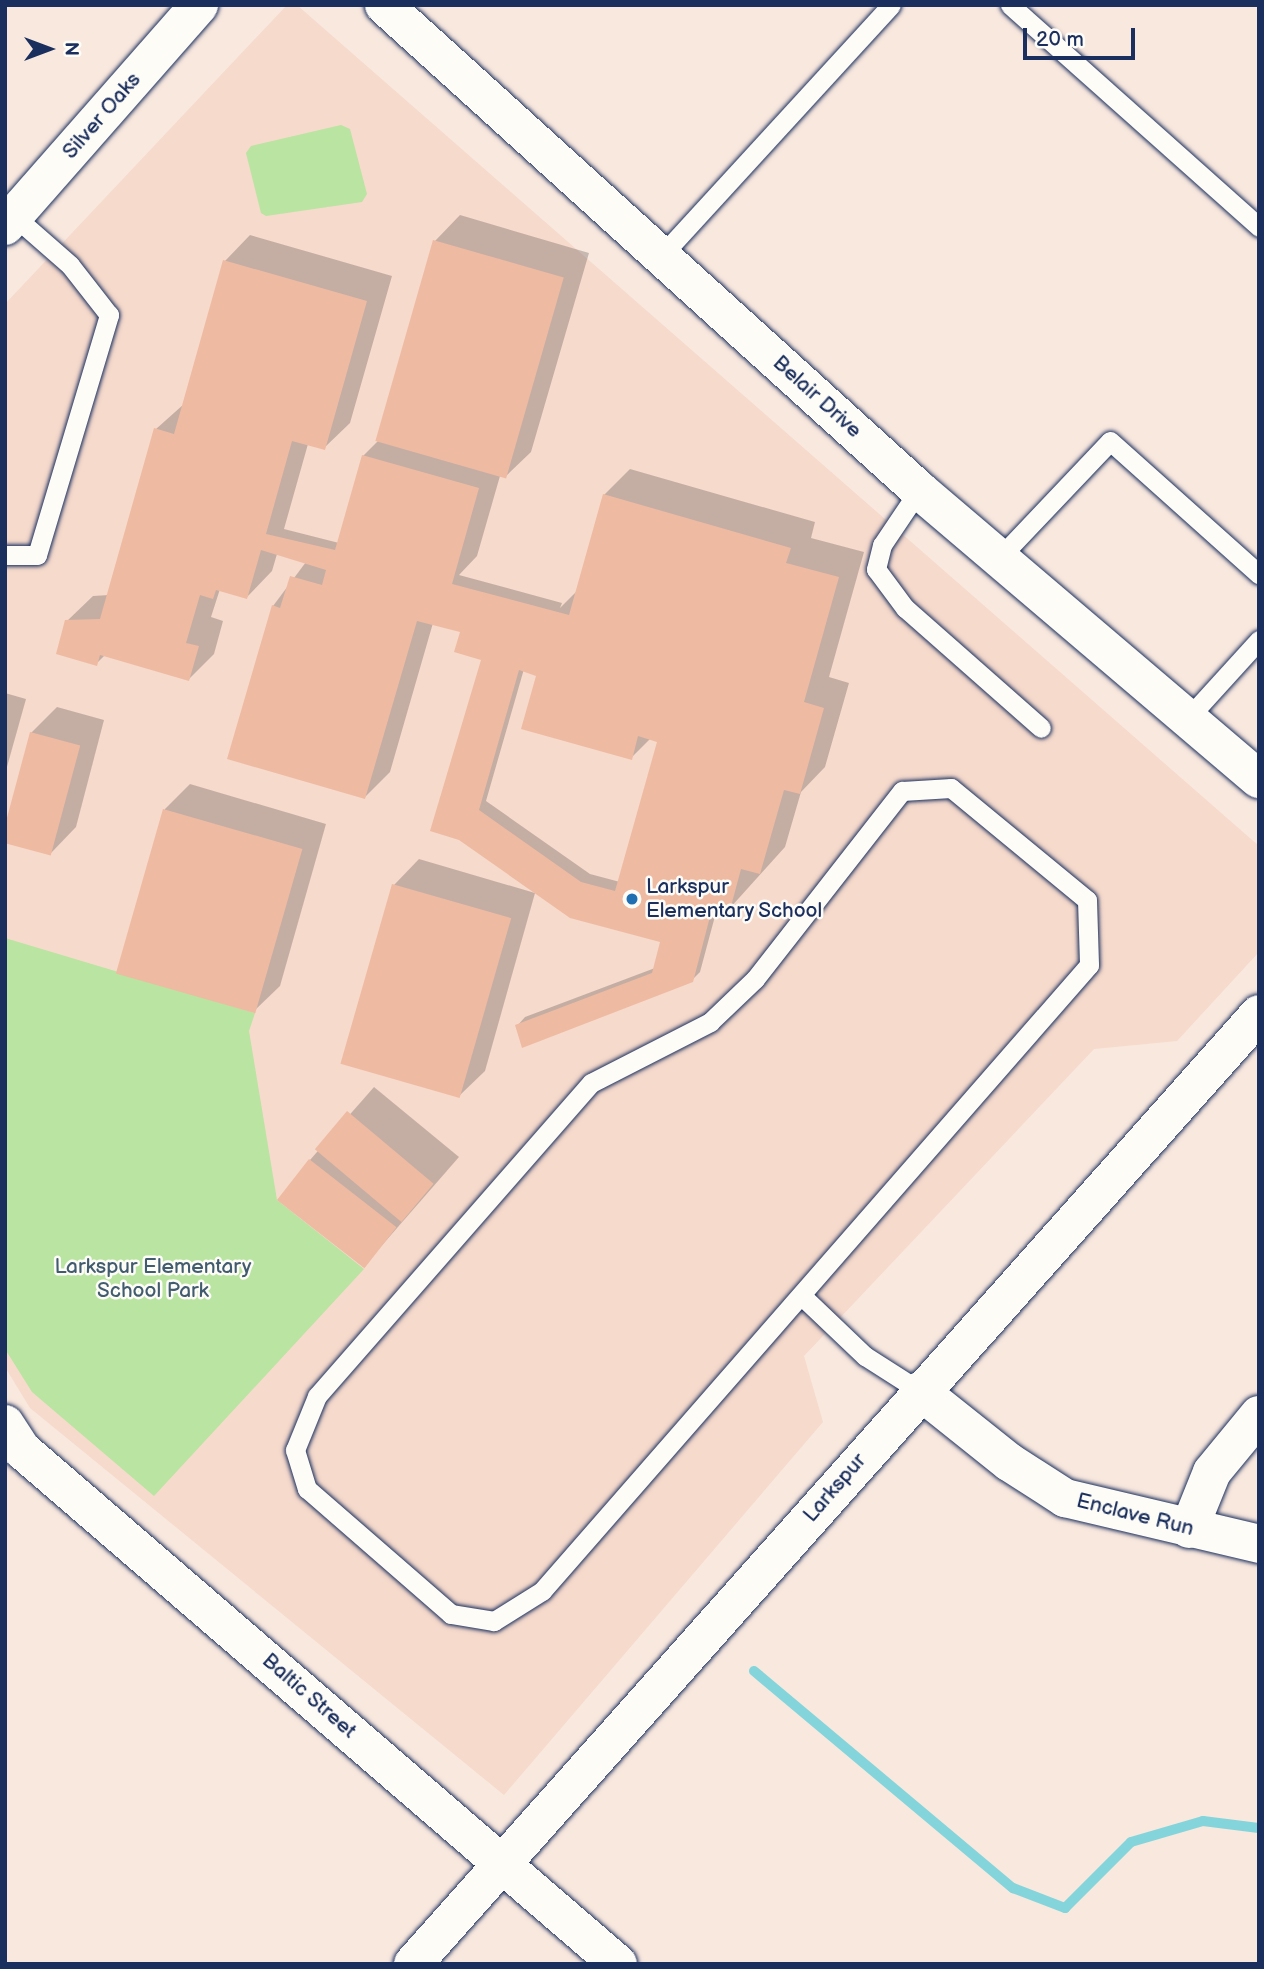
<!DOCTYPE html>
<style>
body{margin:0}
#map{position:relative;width:1264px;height:1969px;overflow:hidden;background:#f9e8de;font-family:"Balsamiq Sans",sans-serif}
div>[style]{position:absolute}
.built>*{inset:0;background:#f6dacc}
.green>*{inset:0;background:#b9e4a1}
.shadow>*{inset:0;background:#0003}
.stream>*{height:10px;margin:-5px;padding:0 5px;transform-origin:5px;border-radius:5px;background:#84d5db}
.building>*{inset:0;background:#efbaa2;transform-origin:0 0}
.roads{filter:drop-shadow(0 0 2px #1b2f5e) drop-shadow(0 0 2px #1b2f5e)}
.lane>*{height:19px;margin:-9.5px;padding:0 9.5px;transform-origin:9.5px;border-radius:9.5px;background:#fdfcf7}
.street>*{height:38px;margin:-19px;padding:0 19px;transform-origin:19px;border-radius:19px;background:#fdfcf7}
.dots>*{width:19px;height:19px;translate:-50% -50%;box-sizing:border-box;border:4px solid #fdfcf7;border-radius:50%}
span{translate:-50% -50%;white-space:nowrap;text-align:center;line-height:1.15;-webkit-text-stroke:5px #fdfcf7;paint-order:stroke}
.street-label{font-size:21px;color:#1b2f5e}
.poi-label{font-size:21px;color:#1b2f5e}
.left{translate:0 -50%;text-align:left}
.park-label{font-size:21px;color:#425c6f}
.frame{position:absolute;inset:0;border:7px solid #1b2f5e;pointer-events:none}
.north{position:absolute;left:14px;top:14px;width:70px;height:70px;-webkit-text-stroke:5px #fdfcf7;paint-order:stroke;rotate:90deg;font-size:19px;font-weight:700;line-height:28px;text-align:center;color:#1b2f5e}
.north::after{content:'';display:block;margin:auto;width:24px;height:32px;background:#1b2f5e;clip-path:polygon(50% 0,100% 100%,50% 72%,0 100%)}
.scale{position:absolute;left:1023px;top:28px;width:112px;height:32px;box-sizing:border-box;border:4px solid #1b2f5e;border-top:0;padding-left:9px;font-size:21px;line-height:24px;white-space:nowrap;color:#1b2f5e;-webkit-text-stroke:5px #fdfcf7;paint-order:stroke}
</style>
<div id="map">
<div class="built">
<div style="clip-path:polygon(287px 5px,297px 5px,1259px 846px,1259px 952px,1177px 1041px,1094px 1049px,804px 1356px,823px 1422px,504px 1795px,30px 1408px,5px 1367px,5px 304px)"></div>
</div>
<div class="green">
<div style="clip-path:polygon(341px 125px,350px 129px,367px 194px,362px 202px,266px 216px,261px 213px,246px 153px,251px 146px)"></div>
<div style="clip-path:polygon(5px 938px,255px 1013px,249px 1031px,277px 1200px,364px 1269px,154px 1496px,32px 1392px,5px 1349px)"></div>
</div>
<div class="shadow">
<div style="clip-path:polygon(evenodd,460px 215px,589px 253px,531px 452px,505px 477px,500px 476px,477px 556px,459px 575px,562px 603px,560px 608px,577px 591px,604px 495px,630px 469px,815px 522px,811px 538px,864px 552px,829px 677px,849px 683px,825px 767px,801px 792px,785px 847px,730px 908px,718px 905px,700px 972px,692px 980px,517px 1026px,525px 1017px,655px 968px,662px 941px,460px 838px,483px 659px,463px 631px,433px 623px,390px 772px,365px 797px,273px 606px,306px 562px,277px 554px,272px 571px,247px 597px,220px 589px,211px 617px,223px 621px,214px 654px,189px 679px,105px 655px,96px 664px,67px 621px,93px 596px,109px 595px,156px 429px,184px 404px,225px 261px,250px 235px,392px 276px,350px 423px,324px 448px,308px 444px,284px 529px,339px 543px,363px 456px,379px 440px,435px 241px,460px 215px,524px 669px,540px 670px,631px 758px,651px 738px,660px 740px,620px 882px,590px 874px,486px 801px,524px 669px)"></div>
<div style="clip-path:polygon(5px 693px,26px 699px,5px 774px)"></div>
<div style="clip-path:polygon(57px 707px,104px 720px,76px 827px,51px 853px,5px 841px,5px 834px,31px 733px)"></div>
<div style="clip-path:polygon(190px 784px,326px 824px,280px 986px,254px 1011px,118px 972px,165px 809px)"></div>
<div style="clip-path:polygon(419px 859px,535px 893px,485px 1071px,459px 1096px,394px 885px)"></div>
<div style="clip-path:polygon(374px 1087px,459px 1157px,363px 1267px,310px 1160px)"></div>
</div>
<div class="stream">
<div style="left:754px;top:1671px;width:338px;rotate:40deg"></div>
<div style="left:1013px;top:1888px;width:56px;rotate:21deg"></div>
<div style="left:1065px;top:1908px;width:93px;rotate:-45deg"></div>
<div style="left:1131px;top:1842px;width:75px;rotate:-16.3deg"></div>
<div style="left:1203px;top:1821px;width:56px;rotate:7.1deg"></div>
</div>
<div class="building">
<div style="left:433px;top:240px;width:136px;height:209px;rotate:16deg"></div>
<div style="clip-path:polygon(evenodd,223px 260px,367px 301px,325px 450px,292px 441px,266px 534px,335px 550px,362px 455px,479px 488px,452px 584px,569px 615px,603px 494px,791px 548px,786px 563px,839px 577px,804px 702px,824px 708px,800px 794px,784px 790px,760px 874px,741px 869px,730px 910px,713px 905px,693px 982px,522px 1048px,515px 1025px,652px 973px,660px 942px,570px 918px,459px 840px,430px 831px,481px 660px,454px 652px,460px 632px,417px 621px,365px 799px,227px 759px,272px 605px,280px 608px,290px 576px,322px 585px,326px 570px,261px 550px,247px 599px,216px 590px,213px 599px,200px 595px,186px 643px,199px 646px,189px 681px,100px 655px,97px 666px,56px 654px,65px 620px,100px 619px,154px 428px,174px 434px,223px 260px,519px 670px,536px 676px,521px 729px,632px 760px,638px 736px,657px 742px,615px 891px,581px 882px,479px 810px,519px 670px)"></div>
<div style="left:30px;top:732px;width:52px;height:114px;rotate:15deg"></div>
<div style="left:163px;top:809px;width:145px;height:171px;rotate:16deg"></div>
<div style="left:392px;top:884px;width:124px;height:187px;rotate:16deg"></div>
<div style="left:347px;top:1111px;width:113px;height:50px;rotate:40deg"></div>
<div style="left:309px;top:1159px;width:111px;height:52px;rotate:38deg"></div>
</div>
<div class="roads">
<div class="lane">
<div style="left:1010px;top:5px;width:334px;rotate:41.7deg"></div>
<div style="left:661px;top:256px;width:340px;rotate:-47.5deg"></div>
<div style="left:919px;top:490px;width:66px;rotate:123.9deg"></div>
<div style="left:882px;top:545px;width:25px;rotate:104deg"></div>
<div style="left:876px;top:569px;width:49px;rotate:53.4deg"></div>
<div style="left:905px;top:608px;width:181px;rotate:41.4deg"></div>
<div style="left:5px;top:555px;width:32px"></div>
<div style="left:37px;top:555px;width:251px;rotate:-73.3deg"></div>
<div style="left:109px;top:315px;width:63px;rotate:-128deg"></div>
<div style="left:70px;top:265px;width:74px;rotate:-138.8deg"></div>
<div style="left:1001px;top:556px;width:158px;rotate:-46.5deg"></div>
<div style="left:1110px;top:441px;width:200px;rotate:41.8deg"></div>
<div style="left:1187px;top:719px;width:107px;rotate:-47.7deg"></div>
<div style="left:951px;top:788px;width:176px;rotate:39.5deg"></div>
<div style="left:1087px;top:900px;width:65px;rotate:88.2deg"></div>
<div style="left:1089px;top:965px;width:831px;rotate:131.15deg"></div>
<div style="left:542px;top:1591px;width:57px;rotate:148deg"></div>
<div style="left:494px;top:1621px;width:44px;rotate:-170.8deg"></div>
<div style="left:451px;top:1614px;width:191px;rotate:-139deg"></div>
<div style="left:307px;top:1489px;width:41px;rotate:-107.1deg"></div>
<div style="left:295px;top:1450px;width:58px;rotate:-67.8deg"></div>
<div style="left:317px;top:1396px;width:416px;rotate:-48.8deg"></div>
<div style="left:591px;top:1083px;width:134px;rotate:-27.1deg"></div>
<div style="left:710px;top:1022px;width:62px;rotate:-43.7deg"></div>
<div style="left:755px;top:979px;width:239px;rotate:-52deg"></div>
<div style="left:902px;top:791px;width:49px;rotate:-3.5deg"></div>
<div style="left:803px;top:1297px;width:86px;rotate:43.6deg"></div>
<div style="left:865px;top:1356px;width:65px;rotate:32.5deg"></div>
</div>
<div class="street">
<div style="left:384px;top:5px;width:722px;rotate:42.19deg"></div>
<div style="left:919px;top:490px;width:446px;rotate:40.4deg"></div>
<div style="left:5px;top:226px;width:294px;rotate:-48.7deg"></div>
<div style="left:920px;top:1391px;width:114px;rotate:38.6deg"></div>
<div style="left:1009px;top:1462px;width:67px;rotate:32.7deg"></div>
<div style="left:1065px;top:1498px;width:199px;rotate:13.3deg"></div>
<div style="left:5px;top:1424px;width:31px;rotate:57deg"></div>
<div style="left:22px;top:1450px;width:787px;rotate:40.78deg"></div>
<div style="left:1189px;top:1529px;width:61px;rotate:-68deg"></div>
<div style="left:1212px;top:1472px;width:74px;rotate:-50.5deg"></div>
<div style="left:413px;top:1964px;width:1272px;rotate:-48.31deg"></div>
</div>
</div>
<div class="dots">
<div style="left:632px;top:899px;background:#1f6fb2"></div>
</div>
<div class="street-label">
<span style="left:102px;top:116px;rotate:-49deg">Silver Oaks</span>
<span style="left:817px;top:397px;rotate:42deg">Belair Drive</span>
<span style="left:835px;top:1488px;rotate:-49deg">Larkspur</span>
<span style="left:1135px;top:1515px;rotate:14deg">Enclave Run</span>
<span style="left:309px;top:1696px;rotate:41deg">Baltic Street</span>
</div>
<div class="poi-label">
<span class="left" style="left:646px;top:899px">Larkspur<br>Elementary School</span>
</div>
<div class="park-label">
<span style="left:153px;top:1279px">Larkspur Elementary<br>School Park</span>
</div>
<div class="frame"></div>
<div class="north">N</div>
<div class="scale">20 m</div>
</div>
